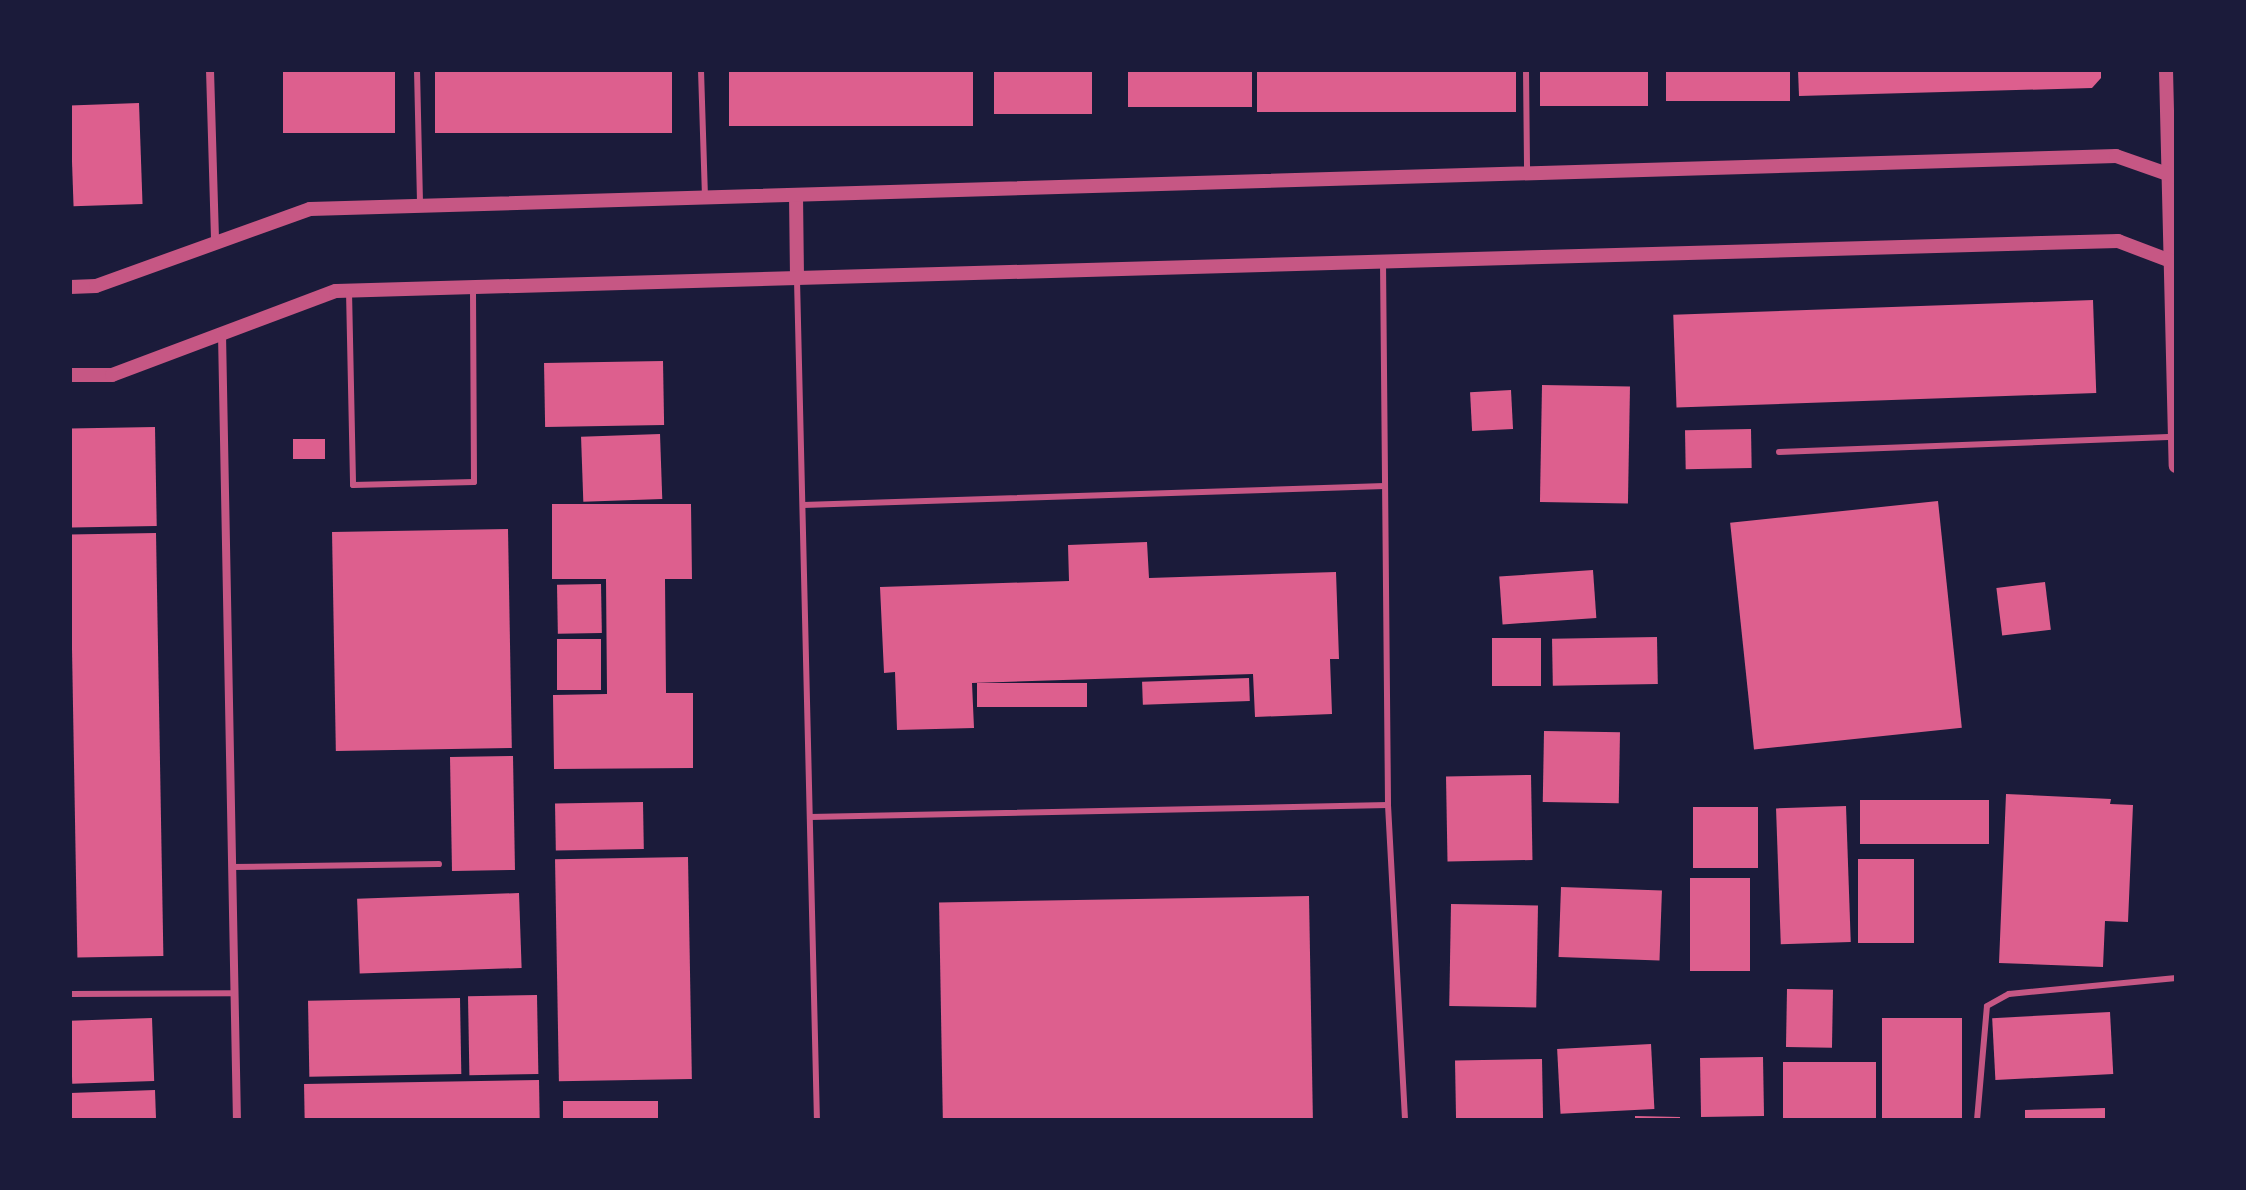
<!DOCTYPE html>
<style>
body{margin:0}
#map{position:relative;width:2246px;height:1190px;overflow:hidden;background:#1b1b3a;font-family:Ubuntu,sans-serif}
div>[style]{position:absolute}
.building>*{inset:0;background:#dd5f8e;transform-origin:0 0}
.service>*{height:6px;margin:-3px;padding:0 3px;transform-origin:3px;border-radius:3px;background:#c65784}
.minor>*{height:8px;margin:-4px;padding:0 4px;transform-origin:4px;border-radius:4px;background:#c65784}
.tertiary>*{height:14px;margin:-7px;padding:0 7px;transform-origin:7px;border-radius:7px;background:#c65784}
span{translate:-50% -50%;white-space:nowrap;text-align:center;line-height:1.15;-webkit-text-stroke:6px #1b1b3a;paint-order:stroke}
.frame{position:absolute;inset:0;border:72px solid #1b1b3a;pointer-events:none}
</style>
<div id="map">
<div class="building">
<div style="left:283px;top:70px;width:112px;height:63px"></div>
<div style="left:435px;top:70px;width:237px;height:63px"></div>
<div style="left:729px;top:70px;width:244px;height:56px"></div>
<div style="left:994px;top:70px;width:98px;height:44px"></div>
<div style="left:1128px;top:70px;width:124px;height:37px"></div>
<div style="left:1257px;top:70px;width:259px;height:42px"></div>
<div style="left:1540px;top:70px;width:108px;height:36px"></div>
<div style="left:1666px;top:70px;width:124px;height:31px"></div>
<div style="clip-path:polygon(1798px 70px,2101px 70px,2101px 78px,2092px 88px,1799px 96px)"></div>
<div style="left:139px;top:103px;width:101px;height:69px;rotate:88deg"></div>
<div style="left:2093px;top:300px;width:93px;height:420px;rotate:88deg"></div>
<div style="left:663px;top:361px;width:64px;height:119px;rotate:89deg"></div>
<div style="left:1542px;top:385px;width:88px;height:117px;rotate:1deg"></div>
<div style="left:1511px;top:390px;width:39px;height:41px;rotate:87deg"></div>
<div style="left:155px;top:427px;width:99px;height:85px;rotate:89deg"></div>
<div style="left:1751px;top:429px;width:39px;height:66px;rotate:89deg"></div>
<div style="left:660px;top:434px;width:65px;height:79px;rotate:88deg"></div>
<div style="left:293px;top:439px;width:32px;height:20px"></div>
<div style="left:1938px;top:501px;width:228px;height:209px;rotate:84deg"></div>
<div style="clip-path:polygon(552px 504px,691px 504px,692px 579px,665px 579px,666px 693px,693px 693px,693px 768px,554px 769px,553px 695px,607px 694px,606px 579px,552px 579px)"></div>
<div style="left:508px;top:529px;width:219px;height:176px;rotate:89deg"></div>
<div style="left:156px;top:533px;width:423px;height:86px;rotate:89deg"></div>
<div style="clip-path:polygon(1147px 542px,1149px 578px,1336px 572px,1339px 659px,1330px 659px,1332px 714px,1255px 717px,1253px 674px,972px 683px,974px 728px,897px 730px,895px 672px,884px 673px,880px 587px,1069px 581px,1068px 545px)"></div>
<div style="left:1593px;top:570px;width:48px;height:94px;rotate:86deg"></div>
<div style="left:2045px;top:582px;width:48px;height:49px;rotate:83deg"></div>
<div style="left:601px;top:584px;width:49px;height:44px;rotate:89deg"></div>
<div style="left:1657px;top:637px;width:47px;height:105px;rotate:89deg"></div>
<div style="left:1492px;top:638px;width:49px;height:48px"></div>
<div style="left:557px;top:639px;width:44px;height:51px"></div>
<div style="left:1249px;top:678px;width:23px;height:107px;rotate:88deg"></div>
<div style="left:1087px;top:683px;width:24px;height:110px;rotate:90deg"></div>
<div style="left:1544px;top:731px;width:76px;height:71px;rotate:1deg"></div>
<div style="left:513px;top:756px;width:114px;height:63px;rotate:89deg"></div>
<div style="left:1531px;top:775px;width:85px;height:85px;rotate:89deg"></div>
<div style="clip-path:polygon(2006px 794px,2111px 799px,2110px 804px,2133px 805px,2128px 922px,2105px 921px,2103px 967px,1999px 963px)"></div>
<div style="left:1860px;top:800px;width:129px;height:44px"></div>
<div style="left:643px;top:802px;width:47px;height:88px;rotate:89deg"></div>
<div style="left:1846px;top:806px;width:136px;height:70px;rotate:88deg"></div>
<div style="left:1693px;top:807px;width:65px;height:61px"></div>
<div style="left:688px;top:857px;width:222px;height:133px;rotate:89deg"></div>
<div style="left:1858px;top:859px;width:56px;height:84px"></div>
<div style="left:1750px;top:878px;width:93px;height:60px;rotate:90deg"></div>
<div style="left:1561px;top:887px;width:101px;height:70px;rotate:2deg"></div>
<div style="left:519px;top:893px;width:75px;height:162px;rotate:88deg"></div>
<div style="left:1309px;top:896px;width:224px;height:370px;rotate:89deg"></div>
<div style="left:1451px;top:904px;width:87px;height:102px;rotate:1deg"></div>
<div style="left:1787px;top:989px;width:46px;height:58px;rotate:1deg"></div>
<div style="left:537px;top:995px;width:79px;height:69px;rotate:89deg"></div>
<div style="left:460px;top:998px;width:76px;height:152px;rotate:89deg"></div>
<div style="left:2110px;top:1012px;width:62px;height:118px;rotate:87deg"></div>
<div style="left:152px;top:1018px;width:63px;height:82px;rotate:88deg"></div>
<div style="left:1882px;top:1018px;width:80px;height:102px"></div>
<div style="left:1651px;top:1044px;width:65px;height:94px;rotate:87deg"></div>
<div style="left:1763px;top:1057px;width:59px;height:63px;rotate:89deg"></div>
<div style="left:1542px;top:1059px;width:61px;height:87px;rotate:89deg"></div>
<div style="left:1783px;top:1062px;width:93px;height:58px"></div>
<div style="left:539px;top:1080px;width:40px;height:235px;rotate:89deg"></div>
<div style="left:155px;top:1090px;width:30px;height:85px;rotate:88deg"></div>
<div style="left:563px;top:1101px;width:95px;height:19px"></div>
<div style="clip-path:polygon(2105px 1108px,2105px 1120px,2025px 1120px,2025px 1110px)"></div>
<div style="clip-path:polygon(1635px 1116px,1680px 1117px,1680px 1120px,1635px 1120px)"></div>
</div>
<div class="service">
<div style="left:417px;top:70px;width:136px;rotate:88.7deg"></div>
<div style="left:701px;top:70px;width:128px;rotate:88.2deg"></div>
<div style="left:1526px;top:70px;width:103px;rotate:89.4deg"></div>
<div style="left:1383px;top:262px;width:543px;rotate:89.47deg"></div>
<div style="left:1388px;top:805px;width:315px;rotate:86.9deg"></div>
<div style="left:797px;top:280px;width:840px;rotate:88.64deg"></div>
<div style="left:349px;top:291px;width:194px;rotate:88.8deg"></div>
<div style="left:353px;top:485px;width:121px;rotate:-1.4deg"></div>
<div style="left:474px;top:482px;width:195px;rotate:-90.3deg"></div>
<div style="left:1779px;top:452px;width:396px;rotate:-2.2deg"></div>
<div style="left:803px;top:505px;width:582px;rotate:-1.87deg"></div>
<div style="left:810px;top:817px;width:578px;rotate:-1.19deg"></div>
<div style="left:232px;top:867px;width:207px;rotate:-0.8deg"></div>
<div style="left:70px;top:994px;width:165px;rotate:-0.3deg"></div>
<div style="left:1977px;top:1120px;width:114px;rotate:-85deg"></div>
<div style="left:1987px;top:1006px;width:25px;rotate:-29deg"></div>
<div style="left:2009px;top:994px;width:168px;rotate:-5.5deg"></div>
</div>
<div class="minor">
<div style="left:210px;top:70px;width:173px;rotate:88.3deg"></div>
<div style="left:222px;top:334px;width:786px;rotate:88.91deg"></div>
</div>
<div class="tertiary">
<div style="left:2166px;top:70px;width:396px;rotate:88.6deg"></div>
<div style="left:796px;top:195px;width:83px;rotate:89.3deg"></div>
<div style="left:70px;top:287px;width:26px;rotate:-2deg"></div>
<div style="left:96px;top:286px;width:227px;rotate:-19.8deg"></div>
<div style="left:310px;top:209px;width:1807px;rotate:-1.68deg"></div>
<div style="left:2116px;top:156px;width:64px;rotate:19.3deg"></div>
<div style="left:70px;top:375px;width:42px"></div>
<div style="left:112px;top:375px;width:239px;rotate:-20.6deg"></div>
<div style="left:336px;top:291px;width:1783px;rotate:-1.61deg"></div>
<div style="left:2118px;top:241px;width:62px;rotate:20.8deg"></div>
</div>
<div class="frame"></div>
</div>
